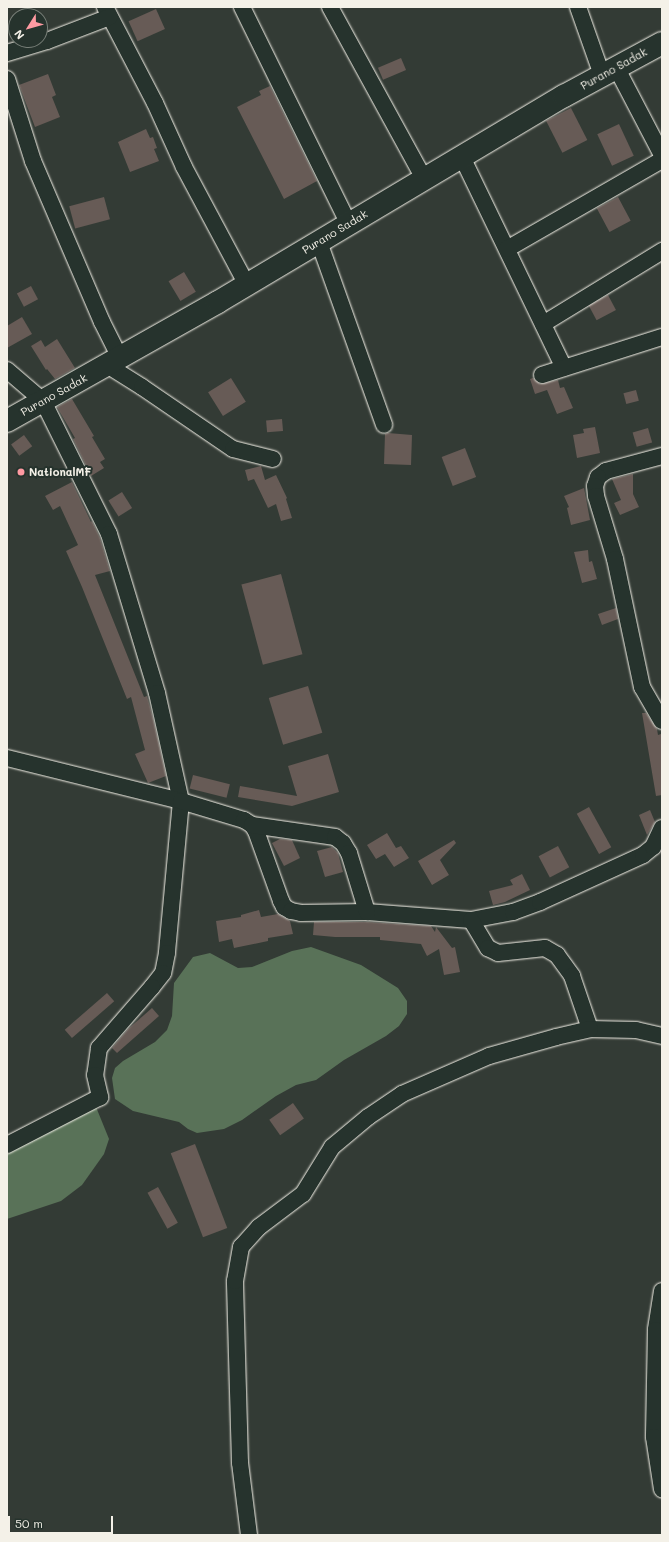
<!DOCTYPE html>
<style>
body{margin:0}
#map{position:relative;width:669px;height:1542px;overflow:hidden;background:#333b35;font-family:Mali,sans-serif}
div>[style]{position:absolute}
.green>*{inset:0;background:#597258}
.building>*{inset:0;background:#675b56;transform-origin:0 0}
.roads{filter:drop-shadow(0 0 1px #f4f1e8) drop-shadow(0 0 1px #f4f1e8)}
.minor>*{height:16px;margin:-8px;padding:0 8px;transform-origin:8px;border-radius:8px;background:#26332d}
.secondary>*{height:22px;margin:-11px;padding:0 11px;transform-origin:11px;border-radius:11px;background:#26332d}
.dots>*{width:11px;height:11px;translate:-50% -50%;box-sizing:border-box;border:2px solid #26332d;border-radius:50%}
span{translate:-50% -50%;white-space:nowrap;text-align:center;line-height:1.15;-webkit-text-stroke:4px #26332d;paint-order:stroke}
.street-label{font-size:11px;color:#f4f1e8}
.poi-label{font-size:11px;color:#f4f1e8;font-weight:700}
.left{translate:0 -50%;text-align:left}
.frame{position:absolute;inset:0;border:8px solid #f4f1e8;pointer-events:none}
.north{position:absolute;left:8px;top:8px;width:40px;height:40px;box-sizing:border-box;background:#26332d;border:1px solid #787f78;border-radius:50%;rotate:233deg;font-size:11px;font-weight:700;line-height:16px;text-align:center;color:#f4f1e8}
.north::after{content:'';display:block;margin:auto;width:14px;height:18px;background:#ff9aa2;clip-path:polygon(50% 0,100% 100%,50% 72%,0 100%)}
.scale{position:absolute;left:8px;top:1516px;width:105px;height:18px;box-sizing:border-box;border:2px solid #f4f1e8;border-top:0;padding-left:5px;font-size:12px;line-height:14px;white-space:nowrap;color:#f4f1e8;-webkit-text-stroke:3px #26332d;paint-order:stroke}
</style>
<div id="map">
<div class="green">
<div style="clip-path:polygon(311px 947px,361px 965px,398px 988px,407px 1001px,407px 1014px,399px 1026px,386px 1036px,344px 1060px,316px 1080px,296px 1085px,276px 1096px,242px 1120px,224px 1129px,197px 1133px,188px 1129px,179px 1122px,133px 1111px,115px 1099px,112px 1078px,115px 1068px,123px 1061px,155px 1042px,167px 1030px,172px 1016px,174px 983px,193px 957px,210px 953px,238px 968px,252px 967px,292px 951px)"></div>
<div style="clip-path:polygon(96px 1107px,109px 1139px,104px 1154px,82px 1185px,61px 1201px,7px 1219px,7px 1153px)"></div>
</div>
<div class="building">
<div style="left:156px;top:9px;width:22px;height:30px;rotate:66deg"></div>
<div style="left:401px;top:58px;width:13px;height:25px;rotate:67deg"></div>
<div style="clip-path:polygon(48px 74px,56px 95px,52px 97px,60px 117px,35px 127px,19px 85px)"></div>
<div style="clip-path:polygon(270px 86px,317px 181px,284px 199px,237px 107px,261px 95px,259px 91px)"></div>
<div style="left:571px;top:108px;width:36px;height:28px;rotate:63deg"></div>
<div style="left:619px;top:124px;width:35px;height:24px;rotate:65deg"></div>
<div style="clip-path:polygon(146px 129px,150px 138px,153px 137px,157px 148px,154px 149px,159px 161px,130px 172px,118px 142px)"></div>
<div style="left:104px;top:197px;width:23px;height:36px;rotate:75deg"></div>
<div style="left:618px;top:197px;width:27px;height:24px;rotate:62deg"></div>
<div style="left:184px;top:272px;width:23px;height:18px;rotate:59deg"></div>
<div style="left:31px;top:286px;width:15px;height:16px;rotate:62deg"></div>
<div style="left:608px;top:295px;width:17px;height:22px;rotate:62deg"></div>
<div style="clip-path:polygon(22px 317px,32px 334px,7px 348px,7px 326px)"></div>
<div style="clip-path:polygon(57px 339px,75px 368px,55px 379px,47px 369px,46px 370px,31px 346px,41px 340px,45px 347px)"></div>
<div style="left:231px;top:378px;width:28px;height:27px;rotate:58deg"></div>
<div style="clip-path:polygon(533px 378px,540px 384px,558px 380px,560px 388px,564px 387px,573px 408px,557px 414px,547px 390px,535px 394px,530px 379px)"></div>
<div style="left:636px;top:390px;width:11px;height:13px;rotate:75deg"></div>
<div style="clip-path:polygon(72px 399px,94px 436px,92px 437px,105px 459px,100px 462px,104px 468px,91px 476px,73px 439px,75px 438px,57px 407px)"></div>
<div style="left:282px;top:419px;width:12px;height:16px;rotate:85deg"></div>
<div style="clip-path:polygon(595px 427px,600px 453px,577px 458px,573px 435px,584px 433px,583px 429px)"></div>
<div style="left:648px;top:428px;width:15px;height:16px;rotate:74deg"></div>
<div style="clip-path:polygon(388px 433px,412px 435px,411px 465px,384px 464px,385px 434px)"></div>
<div style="left:24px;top:435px;width:14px;height:16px;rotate:54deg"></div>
<div style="left:465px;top:448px;width:31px;height:25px;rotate:69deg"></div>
<div style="clip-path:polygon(261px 466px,265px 480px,276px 475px,287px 498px,286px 499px,292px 518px,281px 521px,276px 504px,268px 508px,254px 479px,248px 481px,245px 470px)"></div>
<div style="clip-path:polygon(633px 474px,633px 494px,639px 507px,620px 515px,614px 503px,621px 500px,612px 479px)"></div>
<div style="clip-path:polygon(72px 482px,91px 522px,92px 521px,100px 538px,110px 571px,95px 575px,144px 697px,147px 696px,153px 718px,166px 776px,148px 783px,135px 754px,145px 750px,131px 697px,127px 699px,82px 587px,66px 551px,78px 545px,60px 506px,53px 510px,45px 496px)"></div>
<div style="clip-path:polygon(584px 488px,590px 520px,571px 525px,567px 508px,569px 507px,564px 496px)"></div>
<div style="left:122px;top:492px;width:19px;height:16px;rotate:58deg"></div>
<div style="clip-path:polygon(588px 550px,589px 562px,592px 561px,597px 579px,582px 583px,574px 552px)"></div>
<div style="left:281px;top:574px;width:83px;height:41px;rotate:75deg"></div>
<div style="clip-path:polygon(616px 608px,618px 619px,602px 625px,598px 614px)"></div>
<div style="left:308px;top:686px;width:49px;height:41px;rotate:73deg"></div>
<div style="clip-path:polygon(642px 713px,646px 713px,657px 729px,658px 735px,661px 734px,662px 795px,656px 796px)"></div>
<div style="clip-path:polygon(328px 754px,339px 792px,292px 806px,238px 797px,240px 786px,297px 796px,288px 766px)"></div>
<div style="left:193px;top:775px;width:38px;height:14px;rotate:14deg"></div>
<div style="left:589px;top:807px;width:46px;height:14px;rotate:61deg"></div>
<div style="clip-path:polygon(650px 810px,655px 822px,647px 835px,639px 815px)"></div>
<div style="clip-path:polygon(387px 833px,396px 848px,401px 846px,409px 858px,394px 867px,385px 854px,376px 859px,367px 845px)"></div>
<div style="clip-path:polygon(280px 839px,292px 840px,300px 858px,284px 866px,272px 843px)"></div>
<div style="clip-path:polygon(454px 840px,456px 843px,440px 860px,449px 875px,432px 885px,418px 861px)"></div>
<div style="left:558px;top:846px;width:24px;height:22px;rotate:62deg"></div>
<div style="clip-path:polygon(332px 847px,338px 853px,343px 872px,325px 877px,317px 851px)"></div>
<div style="clip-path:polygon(522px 874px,530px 890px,505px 902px,493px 905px,489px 891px,513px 885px,510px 880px)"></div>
<div style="clip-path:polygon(259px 910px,261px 917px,278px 914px,290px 921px,293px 934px,268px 938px,268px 941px,234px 948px,232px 939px,219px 942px,216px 921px,241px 917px,241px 915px)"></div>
<div style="clip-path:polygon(314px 922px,367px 922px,431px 926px,435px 932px,436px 927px,452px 948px,455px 947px,460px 972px,444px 975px,439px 949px,427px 956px,421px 944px,380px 940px,380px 937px,335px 937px,313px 935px)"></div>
<div style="left:107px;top:993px;width:11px;height:56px;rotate:49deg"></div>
<div style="clip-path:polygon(152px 1008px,159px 1016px,117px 1053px,112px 1048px,128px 1029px)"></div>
<div style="left:293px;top:1103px;width:19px;height:29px;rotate:55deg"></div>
<div style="left:195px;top:1144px;width:90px;height:26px;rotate:69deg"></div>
<div style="left:158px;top:1187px;width:41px;height:12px;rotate:61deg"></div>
</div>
<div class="roads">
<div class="minor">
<div style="left:105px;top:7px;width:108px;rotate:62.5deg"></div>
<div style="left:155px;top:103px;width:70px;rotate:65.6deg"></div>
<div style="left:184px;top:167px;width:134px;rotate:61.9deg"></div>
<div style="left:242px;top:7px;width:242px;rotate:63.8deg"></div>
<div style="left:330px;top:7px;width:196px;rotate:61.3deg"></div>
<div style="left:578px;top:7px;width:72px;rotate:70.6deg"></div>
<div style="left:7px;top:53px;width:42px;rotate:-16.7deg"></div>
<div style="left:47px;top:41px;width:67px;rotate:-20.9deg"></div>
<div style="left:616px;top:67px;width:99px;rotate:62.4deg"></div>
<div style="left:7px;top:79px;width:86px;rotate:72.4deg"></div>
<div style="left:33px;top:161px;width:175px;rotate:66.8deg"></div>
<div style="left:102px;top:322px;width:40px;rotate:63.4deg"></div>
<div style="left:462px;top:157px;width:234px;rotate:64.2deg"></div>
<div style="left:319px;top:242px;width:194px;rotate:70.4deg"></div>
<div style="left:507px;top:249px;width:179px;rotate:-29.9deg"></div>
<div style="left:543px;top:324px;width:140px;rotate:-31.5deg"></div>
<div style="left:107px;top:365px;width:41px;rotate:32.2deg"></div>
<div style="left:142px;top:387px;width:110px;rotate:34.3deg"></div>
<div style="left:233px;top:449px;width:41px;rotate:14deg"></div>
<div style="left:7px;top:370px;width:48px;rotate:40.7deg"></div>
<div style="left:43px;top:401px;width:148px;rotate:63.6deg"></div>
<div style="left:109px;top:534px;width:166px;rotate:73.2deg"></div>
<div style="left:157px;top:693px;width:111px;rotate:77.5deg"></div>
<div style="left:181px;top:801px;width:153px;rotate:95.3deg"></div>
<div style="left:167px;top:953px;width:20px;rotate:101deg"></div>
<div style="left:163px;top:973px;width:18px;rotate:128deg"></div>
<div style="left:152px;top:987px;width:81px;rotate:131deg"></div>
<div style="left:99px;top:1048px;width:27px;rotate:98deg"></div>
<div style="left:95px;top:1075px;width:23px;rotate:77deg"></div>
<div style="left:100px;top:1097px;width:105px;rotate:152.7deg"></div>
<div style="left:542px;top:375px;width:126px;rotate:-17.6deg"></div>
<div style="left:662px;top:456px;width:58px;rotate:165deg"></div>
<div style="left:606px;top:471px;width:10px;rotate:143deg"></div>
<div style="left:598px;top:477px;width:9px;rotate:108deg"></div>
<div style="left:595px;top:486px;width:10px;rotate:84deg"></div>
<div style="left:596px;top:496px;width:66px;rotate:73.2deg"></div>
<div style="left:615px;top:559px;width:131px;rotate:78.1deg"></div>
<div style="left:642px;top:687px;width:39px;rotate:60deg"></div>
<div style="left:7px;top:758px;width:179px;rotate:13.9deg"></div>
<div style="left:181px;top:801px;width:66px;rotate:16.8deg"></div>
<div style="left:244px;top:820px;width:9px;rotate:32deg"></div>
<div style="left:252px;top:825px;width:7px;rotate:56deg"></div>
<div style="left:256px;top:831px;width:74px;rotate:70.3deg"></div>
<div style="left:281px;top:901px;width:7px;rotate:63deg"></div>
<div style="left:284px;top:907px;width:8px;rotate:30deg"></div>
<div style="left:291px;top:911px;width:10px;rotate:11deg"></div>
<div style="left:301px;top:913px;width:66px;rotate:-0.9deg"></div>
<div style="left:367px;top:912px;width:104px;rotate:4.4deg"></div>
<div style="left:471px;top:920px;width:43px;rotate:-10.8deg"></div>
<div style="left:513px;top:912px;width:29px;rotate:-20deg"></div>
<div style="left:540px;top:902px;width:113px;rotate:-24.5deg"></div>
<div style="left:643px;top:855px;width:13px;rotate:-39deg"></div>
<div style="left:653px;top:847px;width:21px;rotate:-65deg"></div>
<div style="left:252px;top:825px;width:84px;rotate:8.2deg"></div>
<div style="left:335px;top:837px;width:10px;rotate:37deg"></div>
<div style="left:343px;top:843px;width:12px;rotate:59deg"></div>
<div style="left:349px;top:853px;width:62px;rotate:73deg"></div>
<div style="left:471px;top:920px;width:33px;rotate:59deg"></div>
<div style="left:488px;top:948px;width:11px;rotate:27deg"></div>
<div style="left:498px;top:953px;width:47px;rotate:-6.1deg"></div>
<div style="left:545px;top:948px;width:14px;rotate:30deg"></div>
<div style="left:557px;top:955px;width:26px;rotate:54deg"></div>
<div style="left:572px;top:976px;width:56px;rotate:71.2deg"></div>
<div style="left:590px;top:1029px;width:46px;rotate:1.2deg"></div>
<div style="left:636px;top:1030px;width:27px;rotate:13deg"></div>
<div style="left:662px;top:1291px;width:39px;rotate:99deg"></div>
<div style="left:656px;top:1330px;width:107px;rotate:91.1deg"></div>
<div style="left:654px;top:1437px;width:53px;rotate:81.3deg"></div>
<div style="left:249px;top:1535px;width:73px;rotate:-97.1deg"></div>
<div style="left:240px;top:1463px;width:182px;rotate:-91.6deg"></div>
<div style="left:235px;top:1281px;width:35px;rotate:-80deg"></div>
<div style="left:241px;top:1247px;width:27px;rotate:-48deg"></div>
<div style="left:259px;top:1227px;width:55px;rotate:-36.9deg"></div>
<div style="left:303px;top:1194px;width:55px;rotate:-58.3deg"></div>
<div style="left:332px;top:1147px;width:47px;rotate:-39.8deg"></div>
<div style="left:368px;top:1117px;width:41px;rotate:-34.1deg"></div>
<div style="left:402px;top:1094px;width:95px;rotate:-23.6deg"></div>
<div style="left:489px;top:1056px;width:70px;rotate:-15.8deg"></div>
<div style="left:556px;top:1037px;width:35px;rotate:-13deg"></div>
</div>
<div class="secondary">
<div style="left:7px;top:421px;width:242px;rotate:-29.4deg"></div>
<div style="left:218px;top:302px;width:403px;rotate:-30.8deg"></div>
<div style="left:564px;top:96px;width:111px;rotate:-28.4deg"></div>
</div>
</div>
<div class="dots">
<div style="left:21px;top:472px;background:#ff9aa2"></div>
</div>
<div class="street-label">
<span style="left:614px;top:69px;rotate:-29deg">Purano Sadak</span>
<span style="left:335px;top:232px;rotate:-31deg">Purano Sadak</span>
<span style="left:54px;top:395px;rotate:-29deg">Purano Sadak</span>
</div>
<div class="poi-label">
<span class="left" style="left:29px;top:472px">NationalMF</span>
</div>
<div class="frame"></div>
<div class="north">N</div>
<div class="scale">50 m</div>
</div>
